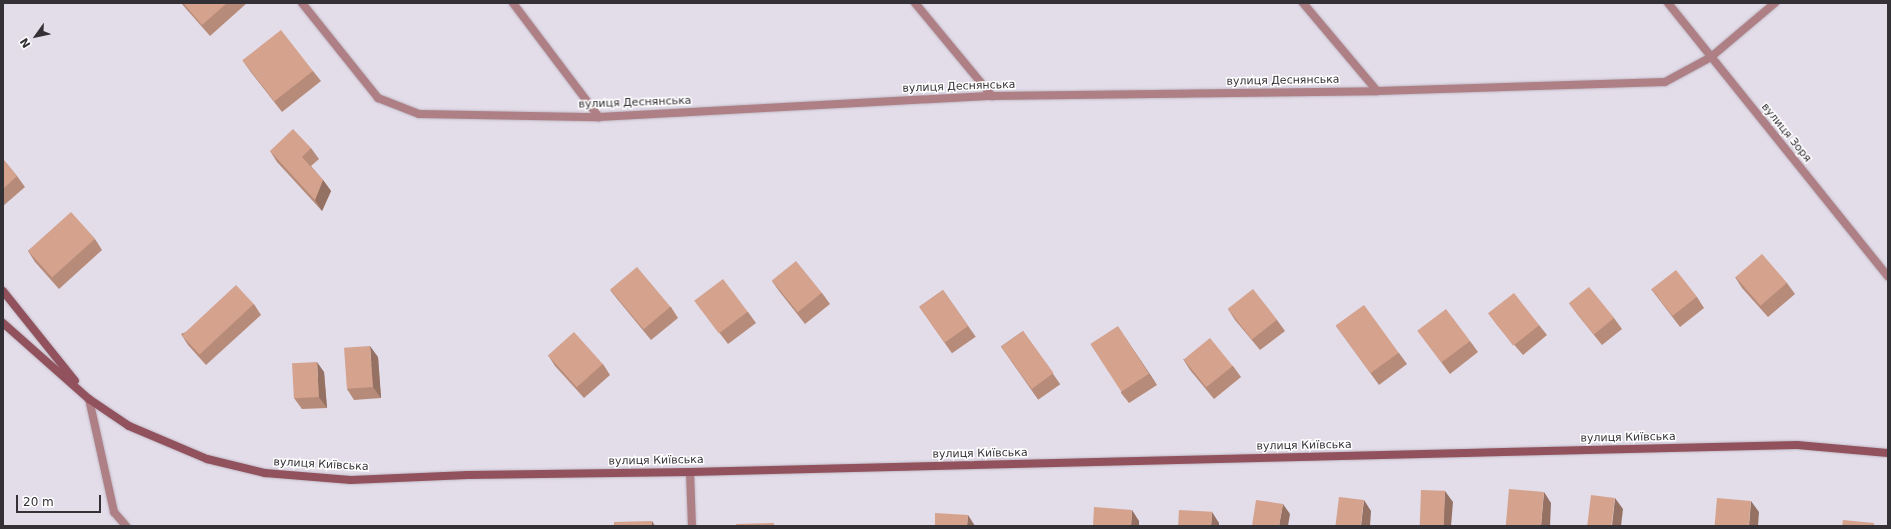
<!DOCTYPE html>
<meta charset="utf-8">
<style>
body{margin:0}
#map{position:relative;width:1891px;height:529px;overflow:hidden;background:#e3dce9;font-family:"DejaVu Sans",sans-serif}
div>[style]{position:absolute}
.roads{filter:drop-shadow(0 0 1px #c0bac5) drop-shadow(0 0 1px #c0bac5)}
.minor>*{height:8px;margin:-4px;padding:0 4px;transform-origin:4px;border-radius:4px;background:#ae8086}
.secondary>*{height:8px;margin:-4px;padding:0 4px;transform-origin:4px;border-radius:4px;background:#92525d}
.wall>*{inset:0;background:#b68b79;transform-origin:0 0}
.shaded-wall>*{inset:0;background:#947163}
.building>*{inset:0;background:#d4a28d;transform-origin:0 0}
span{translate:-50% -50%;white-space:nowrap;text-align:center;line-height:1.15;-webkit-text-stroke:3px #fff;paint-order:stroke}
.street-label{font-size:11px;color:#343136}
.frame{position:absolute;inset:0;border:4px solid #343136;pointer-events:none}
.north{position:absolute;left:16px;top:16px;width:40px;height:40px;-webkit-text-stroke:3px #fff;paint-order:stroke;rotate:237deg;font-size:11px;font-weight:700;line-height:16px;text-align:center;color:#343136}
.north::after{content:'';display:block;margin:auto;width:14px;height:18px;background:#343136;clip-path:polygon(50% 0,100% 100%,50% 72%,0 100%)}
.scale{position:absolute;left:16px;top:495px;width:85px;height:18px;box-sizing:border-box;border:2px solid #343136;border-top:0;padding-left:5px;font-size:12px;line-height:14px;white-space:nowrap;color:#343136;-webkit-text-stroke:3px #fff;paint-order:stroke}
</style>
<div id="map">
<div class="roads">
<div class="minor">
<div style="left:302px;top:3px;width:122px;rotate:51.3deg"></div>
<div style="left:378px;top:98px;width:44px;rotate:21.3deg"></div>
<div style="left:419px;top:114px;width:180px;rotate:1deg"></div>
<div style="left:599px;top:117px;width:394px;rotate:-3.1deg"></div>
<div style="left:992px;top:96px;width:385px;rotate:-0.7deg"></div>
<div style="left:1377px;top:91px;width:288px;rotate:-1.8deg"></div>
<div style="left:1665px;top:82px;width:52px;rotate:-28.5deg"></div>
<div style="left:1711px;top:57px;width:84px;rotate:-40.2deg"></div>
<div style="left:513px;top:3px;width:143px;rotate:53deg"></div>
<div style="left:915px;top:3px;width:121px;rotate:50.4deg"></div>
<div style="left:1303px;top:3px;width:115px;rotate:49.9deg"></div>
<div style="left:1668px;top:3px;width:351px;rotate:51.2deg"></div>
<div style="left:89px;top:399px;width:116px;rotate:77.5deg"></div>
<div style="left:114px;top:512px;width:18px;rotate:49deg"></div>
<div style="left:690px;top:472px;width:54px;rotate:87.9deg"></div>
</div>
<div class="secondary">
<div style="left:3px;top:291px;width:115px;rotate:51.3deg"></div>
<div style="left:3px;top:323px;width:115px;rotate:41.5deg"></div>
<div style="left:89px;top:399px;width:48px;rotate:34deg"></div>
<div style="left:129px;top:426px;width:85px;rotate:22.9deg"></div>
<div style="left:207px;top:459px;width:60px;rotate:13.6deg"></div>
<div style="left:265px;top:473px;width:86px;rotate:4.7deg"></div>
<div style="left:351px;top:480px;width:117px;rotate:-2.4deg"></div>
<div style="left:468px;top:475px;width:222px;rotate:-0.8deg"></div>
<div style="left:690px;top:472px;width:1107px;rotate:-1.4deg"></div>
<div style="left:1797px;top:445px;width:91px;rotate:5deg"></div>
</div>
</div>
<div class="wall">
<div style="clip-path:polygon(181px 3px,247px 3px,210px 36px)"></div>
<div style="clip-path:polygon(243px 61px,313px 71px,321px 81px,282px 112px,250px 71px)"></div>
<div style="clip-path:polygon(311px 148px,319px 159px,311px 166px,323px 180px,331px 191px,322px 211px,277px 162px,270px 151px)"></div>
<div style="clip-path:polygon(3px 159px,17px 176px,25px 187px,3px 206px)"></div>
<div style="clip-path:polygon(95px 239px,102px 250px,59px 289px,35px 262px,28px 251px)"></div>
<div style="clip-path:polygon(1735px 277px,1787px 283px,1795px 294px,1768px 317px,1742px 288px)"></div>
<div style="clip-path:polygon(772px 281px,822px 293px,830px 304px,805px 324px,779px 291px)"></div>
<div style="clip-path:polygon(1651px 289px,1697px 297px,1704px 308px,1680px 327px)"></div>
<div style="clip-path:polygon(610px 290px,671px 307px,678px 318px,651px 340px,618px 300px)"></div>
<div style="left:943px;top:290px;width:57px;height:29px;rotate:55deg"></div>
<div style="clip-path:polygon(695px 301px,748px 312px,756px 323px,728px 344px)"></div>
<div style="clip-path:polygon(1569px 303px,1614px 318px,1622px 329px,1602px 345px,1577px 314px)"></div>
<div style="clip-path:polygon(254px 304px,261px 315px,206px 365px,188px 345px,181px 334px)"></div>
<div style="clip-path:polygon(1228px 309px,1277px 320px,1285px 331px,1260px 350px,1235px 320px)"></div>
<div style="clip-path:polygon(1489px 314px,1539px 325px,1547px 335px,1523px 355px,1497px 325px)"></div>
<div style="clip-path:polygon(1336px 326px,1399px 353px,1407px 364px,1379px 385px)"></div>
<div style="left:1023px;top:331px;width:65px;height:27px;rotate:55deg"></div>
<div style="clip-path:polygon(1418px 331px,1470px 341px,1478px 352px,1450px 374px)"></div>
<div style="clip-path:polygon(1125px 337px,1157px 385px,1129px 403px,1121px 393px)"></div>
<div style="clip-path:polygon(548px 355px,603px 364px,610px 375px,584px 398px,555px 366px)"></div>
<div style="clip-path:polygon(378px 357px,381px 398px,354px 400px,347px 389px)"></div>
<div style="clip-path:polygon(1183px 359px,1233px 366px,1241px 377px,1214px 399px,1190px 370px)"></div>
<div style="clip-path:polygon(324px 372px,327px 408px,302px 409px,294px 398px)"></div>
</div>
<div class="shaded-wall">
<div style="clip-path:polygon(323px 180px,331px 191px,322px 211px,315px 200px)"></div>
<div style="clip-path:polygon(1118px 326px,1125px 337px,1157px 385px,1149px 374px)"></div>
<div style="clip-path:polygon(370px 346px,378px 357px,381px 398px,373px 387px)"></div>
<div style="clip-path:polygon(317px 362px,324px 372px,327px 408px,319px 397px)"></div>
<div style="clip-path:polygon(1445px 491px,1453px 502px,1451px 526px,1443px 526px)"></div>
<div style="clip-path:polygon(1544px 492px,1551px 503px,1550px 526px,1541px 526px)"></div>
<div style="clip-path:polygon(1615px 498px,1623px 509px,1621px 526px,1612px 526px)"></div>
<div style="clip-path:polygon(1364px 500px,1371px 511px,1370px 526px,1361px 526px)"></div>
<div style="clip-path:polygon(1751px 501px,1759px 512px,1758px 526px,1749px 526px)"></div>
<div style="clip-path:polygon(1283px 504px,1290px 514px,1288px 526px,1279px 526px)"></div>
<div style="clip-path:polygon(1132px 510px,1139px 521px,1139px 526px,1131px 526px)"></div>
<div style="clip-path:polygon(1212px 512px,1219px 523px,1219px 526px,1211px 526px)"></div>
<div style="clip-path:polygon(968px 515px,975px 526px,967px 526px)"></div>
<div style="clip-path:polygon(652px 521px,655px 526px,652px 526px)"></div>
</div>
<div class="building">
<div style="clip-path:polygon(183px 3px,227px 3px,202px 25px)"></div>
<div style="left:281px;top:30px;width:52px;height:49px;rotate:52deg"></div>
<div style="clip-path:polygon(293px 129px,311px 148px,302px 157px,323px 180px,315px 200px,270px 151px)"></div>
<div style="clip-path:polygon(3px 159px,17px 176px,3px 189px)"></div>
<div style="left:71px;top:212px;width:36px;height:58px;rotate:48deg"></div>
<div style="left:1762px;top:254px;width:38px;height:35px;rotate:49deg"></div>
<div style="left:796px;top:261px;width:41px;height:31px;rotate:51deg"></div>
<div style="left:637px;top:267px;width:52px;height:35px;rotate:50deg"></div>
<div style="left:1676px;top:270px;width:34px;height:31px;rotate:52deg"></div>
<div style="left:723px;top:279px;width:41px;height:36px;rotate:53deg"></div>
<div style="left:236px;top:285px;width:26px;height:74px;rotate:47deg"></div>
<div style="left:1589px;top:287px;width:40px;height:26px;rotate:51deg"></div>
<div style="left:1253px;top:289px;width:39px;height:32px;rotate:52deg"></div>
<div style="left:943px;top:290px;width:44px;height:29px;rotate:55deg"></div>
<div style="left:1514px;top:293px;width:41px;height:33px;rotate:52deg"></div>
<div style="left:1364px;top:305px;width:59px;height:35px;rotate:54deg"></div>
<div style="left:1446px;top:309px;width:40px;height:36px;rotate:53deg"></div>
<div style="left:1118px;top:326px;width:57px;height:33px;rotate:57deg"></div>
<div style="left:1023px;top:331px;width:52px;height:27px;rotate:54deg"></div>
<div style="left:574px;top:332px;width:43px;height:35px;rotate:48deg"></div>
<div style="left:1210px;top:338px;width:36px;height:34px;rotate:51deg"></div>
<div style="left:370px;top:346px;width:41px;height:26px;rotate:86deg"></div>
<div style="left:317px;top:362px;width:35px;height:25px;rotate:87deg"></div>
<div style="left:1509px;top:489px;width:35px;height:37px;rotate:5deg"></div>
<div style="left:1421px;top:490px;width:24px;height:36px;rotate:2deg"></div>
<div style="left:1591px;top:495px;width:24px;height:31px;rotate:7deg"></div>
<div style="left:1339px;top:497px;width:25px;height:29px;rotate:7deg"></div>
<div style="left:1717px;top:498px;width:34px;height:28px;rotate:5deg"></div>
<div style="clip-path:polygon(1256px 500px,1283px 504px,1279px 526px,1252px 526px)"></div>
<div style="clip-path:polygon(1094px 507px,1132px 510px,1131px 526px,1093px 526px)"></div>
<div style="left:1179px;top:510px;width:33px;height:16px;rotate:3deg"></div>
<div style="clip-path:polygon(935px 513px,968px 515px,967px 526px,935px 526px)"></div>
<div style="clip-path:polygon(1843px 520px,1874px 523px,1874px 526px,1842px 526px)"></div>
<div style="clip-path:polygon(652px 521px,652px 526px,614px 526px,614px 522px)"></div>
<div style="clip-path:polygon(774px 523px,774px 526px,736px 526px,736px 524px)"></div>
</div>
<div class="street-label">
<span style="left:1283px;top:81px;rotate:-1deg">вулиця Деснянська</span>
<span style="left:959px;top:87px;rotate:-2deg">вулиця Деснянська</span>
<span style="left:635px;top:103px;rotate:-2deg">вулиця Деснянська</span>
<span style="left:1786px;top:133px;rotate:51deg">вулиця Зоря</span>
<span style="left:1628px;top:438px;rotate:-1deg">вулиця Київська</span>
<span style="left:1304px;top:446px;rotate:-1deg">вулиця Київська</span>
<span style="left:980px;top:454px;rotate:-1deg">вулиця Київська</span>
<span style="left:656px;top:461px;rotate:-1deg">вулиця Київська</span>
<span style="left:321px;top:465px;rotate:3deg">вулиця Київська</span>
</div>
<div class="frame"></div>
<div class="north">N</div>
<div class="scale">20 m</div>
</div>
